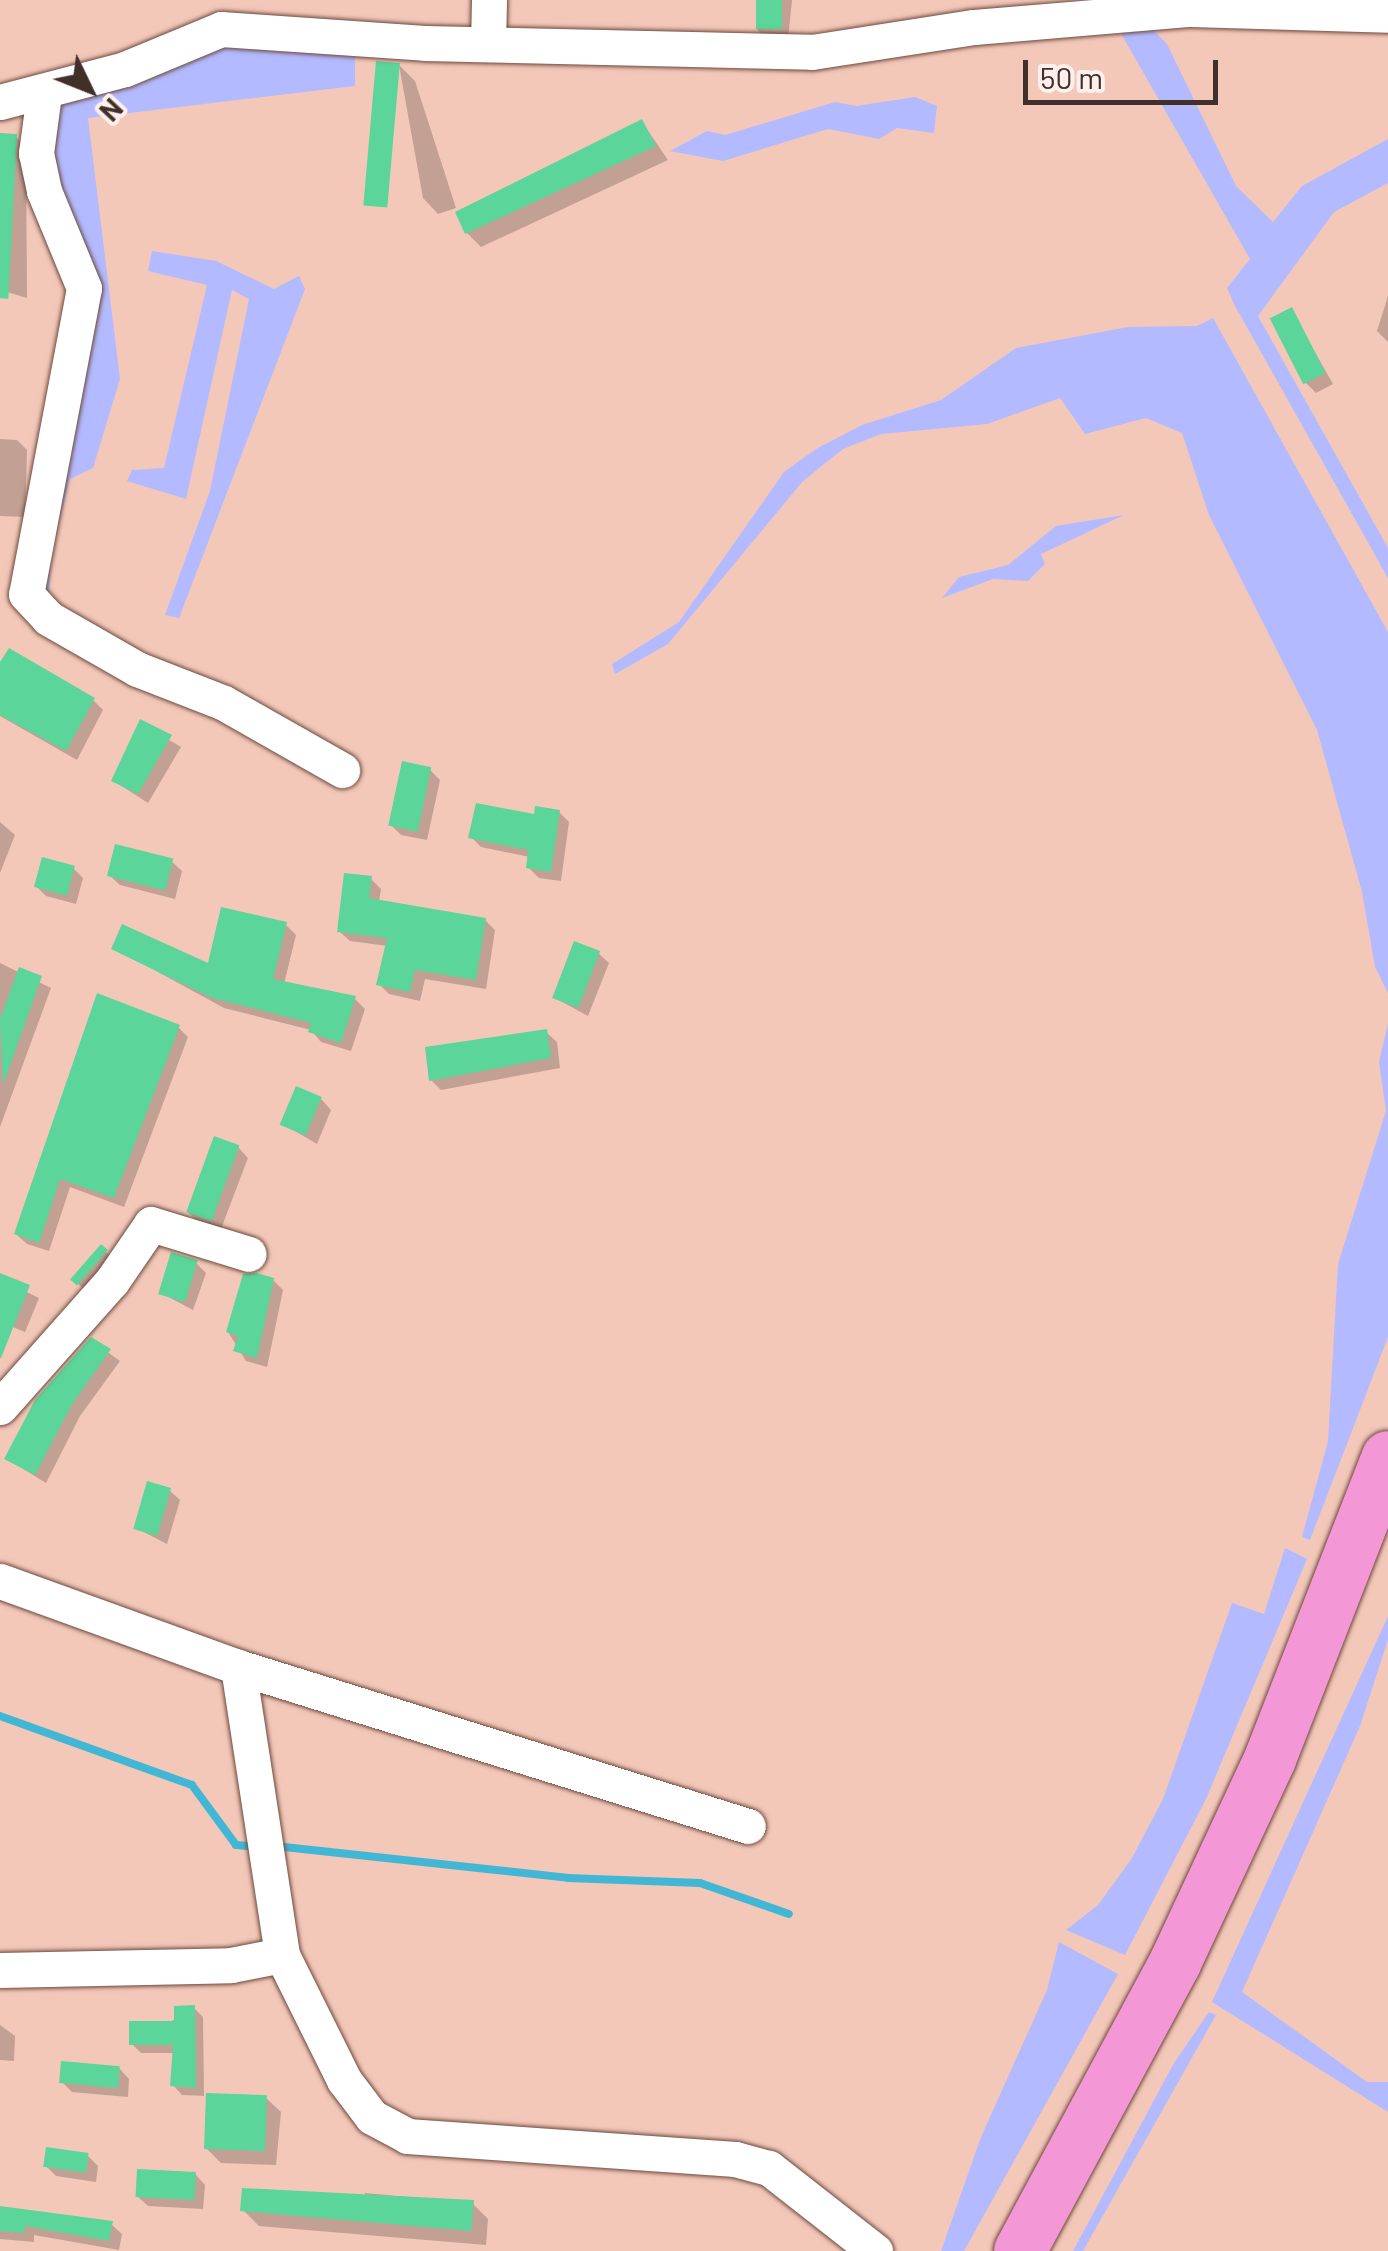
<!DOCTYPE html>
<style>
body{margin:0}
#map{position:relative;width:1388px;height:2251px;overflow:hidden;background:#f3c8b9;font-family:Barlow,sans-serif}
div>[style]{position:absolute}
.green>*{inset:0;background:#b3baff}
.shadow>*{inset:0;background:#0003}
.stream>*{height:8px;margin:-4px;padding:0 4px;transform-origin:4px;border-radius:4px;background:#42b6d5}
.building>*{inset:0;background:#5bd59a;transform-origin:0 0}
.roads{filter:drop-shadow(0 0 2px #6d493d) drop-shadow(0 0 2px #6d493d)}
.minor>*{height:35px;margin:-17.5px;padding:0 17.5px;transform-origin:17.5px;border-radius:17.5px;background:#fff}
.highway>*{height:52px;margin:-26px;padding:0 26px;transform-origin:26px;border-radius:26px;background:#f497d7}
span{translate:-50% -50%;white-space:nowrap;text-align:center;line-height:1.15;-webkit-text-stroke:9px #fef0ec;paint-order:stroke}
.north{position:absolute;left:40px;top:40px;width:100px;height:100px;-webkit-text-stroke:8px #fef0ec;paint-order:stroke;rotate:133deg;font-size:28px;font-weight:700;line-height:40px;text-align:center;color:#41302a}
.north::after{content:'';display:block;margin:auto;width:35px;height:45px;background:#41302a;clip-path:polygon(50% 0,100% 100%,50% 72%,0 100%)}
.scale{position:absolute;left:1023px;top:60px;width:195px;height:45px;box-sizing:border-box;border:5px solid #41302a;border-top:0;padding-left:12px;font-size:30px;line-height:35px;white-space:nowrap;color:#41302a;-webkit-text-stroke:8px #fef0ec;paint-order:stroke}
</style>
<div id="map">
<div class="green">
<div style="clip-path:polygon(1144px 20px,1167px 44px,1236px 186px,1273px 222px,1302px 186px,1388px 139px,1388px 183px,1334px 212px,1258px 316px,1388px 548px,1388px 578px,1235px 306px,1227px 288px,1250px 259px,1115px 23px)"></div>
<div style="clip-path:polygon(221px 41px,355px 55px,355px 86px,88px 118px,120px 379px,93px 468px,70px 479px,51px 553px,49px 606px,36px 584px,89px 289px,51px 192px,56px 101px)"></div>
<div style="clip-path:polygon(915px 97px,937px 106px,934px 133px,897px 128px,879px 139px,828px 129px,723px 161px,670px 151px,707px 131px,725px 135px,835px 102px,856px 106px)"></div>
<div style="clip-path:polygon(152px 251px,216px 261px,274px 289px,299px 276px,305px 289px,179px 618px,165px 615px,210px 491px,249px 299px,232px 290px,186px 499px,127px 481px,132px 470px,164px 468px,207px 285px,148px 271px)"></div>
<div style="clip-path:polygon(1213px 318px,1388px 632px,1388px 993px,1375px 967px,1362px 892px,1317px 730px,1209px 515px,1182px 433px,1146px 418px,1085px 434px,1060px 398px,987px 424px,881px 434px,843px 449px,803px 481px,668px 644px,615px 674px,612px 664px,679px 622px,784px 472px,816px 449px,862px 425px,941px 400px,1016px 348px,1128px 327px,1197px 326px)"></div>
<div style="clip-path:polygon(1124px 515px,1041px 554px,1045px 564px,1028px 581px,993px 579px,942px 598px,959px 577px,1008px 565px,1056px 526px)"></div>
<div style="clip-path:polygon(1388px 1023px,1388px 1337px,1310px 1540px,1302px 1537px,1328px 1441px,1338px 1264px,1386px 1111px,1379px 1062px)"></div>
<div style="clip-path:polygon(1285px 1548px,1307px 1559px,1206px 1799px,1125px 1955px,1066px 1930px,1098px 1905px,1132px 1858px,1163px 1799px,1232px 1603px,1264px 1614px)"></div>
<div style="clip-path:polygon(1388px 1616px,1388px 1640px,1360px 1726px,1242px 1992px,1367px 2082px,1388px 2082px,1388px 2112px,1212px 2002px)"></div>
<div style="clip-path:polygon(1059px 1942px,1118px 1974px,964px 2251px,941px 2251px,981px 2137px,1047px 1990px)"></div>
<div style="clip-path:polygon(1209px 2012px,1216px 2015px,1083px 2251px,1073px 2251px,1174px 2063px)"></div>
</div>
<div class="shadow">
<div style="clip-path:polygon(759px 0,792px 0,788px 39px,766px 39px,756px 28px)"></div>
<div style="clip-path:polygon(399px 65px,415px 81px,456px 208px,438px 214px,423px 198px)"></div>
<div style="clip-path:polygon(642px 122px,668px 160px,481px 247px,467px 233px,458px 213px)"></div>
<div style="clip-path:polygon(0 136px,16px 137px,26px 147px,27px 298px,0 290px)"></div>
<div style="clip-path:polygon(1388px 296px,1388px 342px,1377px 331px)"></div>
<div style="clip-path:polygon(1291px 310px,1333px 384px,1316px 393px,1306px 383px)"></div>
<div style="clip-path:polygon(0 439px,17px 440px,27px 450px,25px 517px,0 516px)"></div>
<div style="clip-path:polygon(0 667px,93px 700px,103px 710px,77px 760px,0 716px)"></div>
<div style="clip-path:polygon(141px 723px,181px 747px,148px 803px,114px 781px)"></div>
<div style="clip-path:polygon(430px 770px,440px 780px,427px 840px,401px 835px,391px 825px)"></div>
<div style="clip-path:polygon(559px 812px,569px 822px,561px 881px,539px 878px,528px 867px,530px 857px,481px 847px,471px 837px)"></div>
<div style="clip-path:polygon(0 822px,15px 835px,0 873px)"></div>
<div style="clip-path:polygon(171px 861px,182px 871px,175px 899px,120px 885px,109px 875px)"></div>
<div style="clip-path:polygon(73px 868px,83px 878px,76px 904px,46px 896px,36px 886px)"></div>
<div style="clip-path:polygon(371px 879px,381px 889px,379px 902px,485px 920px,495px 930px,486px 989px,425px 979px,420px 1001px,389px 994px,379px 984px,388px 946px,350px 941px,339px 931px)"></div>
<div style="clip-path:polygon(285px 924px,296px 935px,284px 984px,355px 999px,365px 1009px,351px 1051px,321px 1042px,311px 1030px,224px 1008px,114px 948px,210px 967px)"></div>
<div style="clip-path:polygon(598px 953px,609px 963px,588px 1016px,555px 998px)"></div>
<div style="clip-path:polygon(0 963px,51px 988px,0 1127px)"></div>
<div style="clip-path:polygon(178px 1027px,188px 1037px,124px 1207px,70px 1187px,49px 1251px,27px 1244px,16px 1234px)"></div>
<div style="clip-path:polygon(546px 1032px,557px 1042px,560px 1068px,441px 1090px,431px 1080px)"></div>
<div style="clip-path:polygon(321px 1099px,331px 1110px,317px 1144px,283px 1124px)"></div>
<div style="clip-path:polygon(238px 1147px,248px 1158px,221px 1229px,198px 1222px,188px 1212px)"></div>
<div style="clip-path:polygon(106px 1252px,116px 1262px,90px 1295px,75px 1281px)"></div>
<div style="clip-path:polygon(196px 1263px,206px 1273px,193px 1310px,159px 1292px)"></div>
<div style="clip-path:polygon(0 1279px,39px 1298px,25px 1332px,0 1322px)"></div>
<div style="clip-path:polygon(273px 1280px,283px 1290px,267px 1367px,246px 1361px,228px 1332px)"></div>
<div style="clip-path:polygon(91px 1340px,120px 1361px,80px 1416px,46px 1483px,7px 1459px)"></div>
<div style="clip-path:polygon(169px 1490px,180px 1500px,167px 1544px,136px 1528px)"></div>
<div style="clip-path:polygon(194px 2008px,203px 2017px,204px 2096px,266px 2098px,281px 2112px,276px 2165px,221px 2163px,206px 2148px,208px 2096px,182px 2095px,173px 2085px,175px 2053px,141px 2053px,132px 2044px)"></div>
<div style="clip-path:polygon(0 2025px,15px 2036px,14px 2061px,0 2060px)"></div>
<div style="clip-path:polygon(119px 2068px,129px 2079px,128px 2097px,72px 2092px,62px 2082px)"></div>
<div style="clip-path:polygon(88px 2156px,98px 2166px,96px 2182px,56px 2176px,46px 2166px)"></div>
<div style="clip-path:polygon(195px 2174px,205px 2185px,203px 2209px,148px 2206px,137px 2196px)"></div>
<div style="clip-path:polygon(365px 2193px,472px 2203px,488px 2219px,486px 2245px,259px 2226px,243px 2210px,364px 2201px)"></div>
<div style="clip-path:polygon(0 2209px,111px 2224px,122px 2234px,119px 2250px,34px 2235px,34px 2242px,0 2239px)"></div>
</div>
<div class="stream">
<div style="left:0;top:1716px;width:204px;rotate:19.8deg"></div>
<div style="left:192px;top:1785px;width:74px;rotate:53.7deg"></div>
<div style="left:236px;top:1845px;width:21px;rotate:5deg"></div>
<div style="left:284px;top:1847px;width:286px;rotate:6.2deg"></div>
<div style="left:568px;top:1878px;width:132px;rotate:2.2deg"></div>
<div style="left:700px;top:1883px;width:94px;rotate:19.2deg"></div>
</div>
<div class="building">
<div style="left:756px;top:0;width:26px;height:29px"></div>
<div style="left:376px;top:61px;width:24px;height:145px;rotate:5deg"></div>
<div style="clip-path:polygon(642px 119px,656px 146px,465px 234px,455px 212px)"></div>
<div style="left:0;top:133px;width:17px;height:165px;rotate:3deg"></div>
<div style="left:1292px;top:307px;width:74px;height:25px;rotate:63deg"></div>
<div style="clip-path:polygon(9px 648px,95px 698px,66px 751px,0 715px,0 662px)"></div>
<div style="clip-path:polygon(140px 719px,172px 735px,138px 794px,111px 781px)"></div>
<div style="left:402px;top:761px;width:30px;height:66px;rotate:12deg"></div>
<div style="clip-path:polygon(476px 803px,534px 814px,535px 806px,560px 810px,551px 872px,526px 868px,528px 850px,468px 838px)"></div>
<div style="left:115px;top:844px;width:60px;height:33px;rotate:14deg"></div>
<div style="left:42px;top:857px;width:34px;height:31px;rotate:15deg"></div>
<div style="clip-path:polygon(344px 873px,372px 876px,369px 898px,486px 918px,476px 980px,415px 970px,410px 992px,376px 985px,387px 938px,337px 932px)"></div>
<div style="clip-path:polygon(221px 907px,287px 922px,273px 979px,356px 996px,341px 1043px,308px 1032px,311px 1023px,212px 998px,111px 949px,122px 924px,208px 963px)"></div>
<div style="left:574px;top:941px;width:28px;height:61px;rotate:21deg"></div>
<div style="clip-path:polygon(19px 967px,42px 976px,3px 1085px,0 1019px)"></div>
<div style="clip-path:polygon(97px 993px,180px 1025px,114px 1198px,60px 1179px,39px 1243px,14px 1234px)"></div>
<div style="clip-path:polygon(547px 1029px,551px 1058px,429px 1081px,425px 1047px)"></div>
<div style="left:296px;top:1086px;width:28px;height:42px;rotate:23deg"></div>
<div style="left:214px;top:1136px;width:27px;height:81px;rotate:20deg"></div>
<div style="left:101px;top:1244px;width:9px;height:47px;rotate:41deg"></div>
<div style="left:171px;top:1252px;width:28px;height:44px;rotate:17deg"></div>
<div style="clip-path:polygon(0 1273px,30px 1285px,1px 1358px,0 1358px)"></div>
<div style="clip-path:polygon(257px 1273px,274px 1278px,257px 1358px,233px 1351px,238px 1336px,226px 1332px,243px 1274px)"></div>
<div style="clip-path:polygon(91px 1337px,111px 1349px,71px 1406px,35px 1475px,4px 1459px,35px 1400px)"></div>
<div style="left:147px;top:1481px;width:25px;height:50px;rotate:16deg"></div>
<div style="clip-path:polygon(195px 2005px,196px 2088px,170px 2086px,173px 2045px,129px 2045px,129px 2021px,174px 2021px,174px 2006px)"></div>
<div style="left:61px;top:2061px;width:59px;height:22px;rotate:5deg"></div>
<div style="left:206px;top:2093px;width:61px;height:56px;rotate:2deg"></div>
<div style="left:46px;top:2147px;width:43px;height:20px;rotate:8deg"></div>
<div style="left:137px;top:2169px;width:59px;height:28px;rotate:3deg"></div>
<div style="clip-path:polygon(242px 2188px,474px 2200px,471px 2231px,240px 2211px)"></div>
<div style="clip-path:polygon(0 2206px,113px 2221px,109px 2241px,25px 2226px,24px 2233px,0 2231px)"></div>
</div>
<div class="roads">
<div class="minor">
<div style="left:488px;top:44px;width:44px;rotate:-88.7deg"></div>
<div style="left:44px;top:94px;width:60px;rotate:97.7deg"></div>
<div style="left:36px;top:153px;width:39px;rotate:78deg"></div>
<div style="left:44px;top:191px;width:105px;rotate:67.6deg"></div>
<div style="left:84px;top:288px;width:311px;rotate:100.7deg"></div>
<div style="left:26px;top:594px;width:33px;rotate:47deg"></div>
<div style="left:48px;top:618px;width:103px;rotate:29.8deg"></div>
<div style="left:137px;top:669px;width:93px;rotate:21.3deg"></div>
<div style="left:224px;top:703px;width:136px;rotate:29.6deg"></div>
<div style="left:0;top:102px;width:129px;rotate:-14.8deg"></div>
<div style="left:125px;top:69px;width:104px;rotate:-22.6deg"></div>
<div style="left:221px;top:29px;width:204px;rotate:3.9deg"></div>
<div style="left:425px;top:43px;width:387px;rotate:1.3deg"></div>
<div style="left:812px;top:52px;width:164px;rotate:-8.8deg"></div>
<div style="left:974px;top:27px;width:217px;rotate:-4.8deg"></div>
<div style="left:1190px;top:9px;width:198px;rotate:1.7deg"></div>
<div style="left:0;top:1407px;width:169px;rotate:-48.4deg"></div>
<div style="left:112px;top:1281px;width:69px;rotate:-55.6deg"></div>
<div style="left:151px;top:1224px;width:102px;rotate:17deg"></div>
<div style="left:0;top:1581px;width:253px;rotate:19.9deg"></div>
<div style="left:238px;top:1667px;width:534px;rotate:17.32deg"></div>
<div style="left:238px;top:1667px;width:291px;rotate:81.3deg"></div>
<div style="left:282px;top:1955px;width:140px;rotate:63.6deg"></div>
<div style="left:344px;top:2080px;width:46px;rotate:52.9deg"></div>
<div style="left:372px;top:2117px;width:40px;rotate:28deg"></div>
<div style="left:407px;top:2136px;width:329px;rotate:4deg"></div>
<div style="left:735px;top:2159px;width:35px;rotate:15deg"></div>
<div style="left:769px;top:2168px;width:135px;rotate:38.1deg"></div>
<div style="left:0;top:1970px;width:231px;rotate:-1.2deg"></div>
<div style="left:231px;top:1965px;width:52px;rotate:-11.1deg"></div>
</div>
<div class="highway">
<div style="left:1020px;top:2251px;width:327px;rotate:-61.7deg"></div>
<div style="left:1175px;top:1963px;width:225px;rotate:-65deg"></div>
<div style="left:1270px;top:1759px;width:324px;rotate:-68.7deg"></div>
</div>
</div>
<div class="north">N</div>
<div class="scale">50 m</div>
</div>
